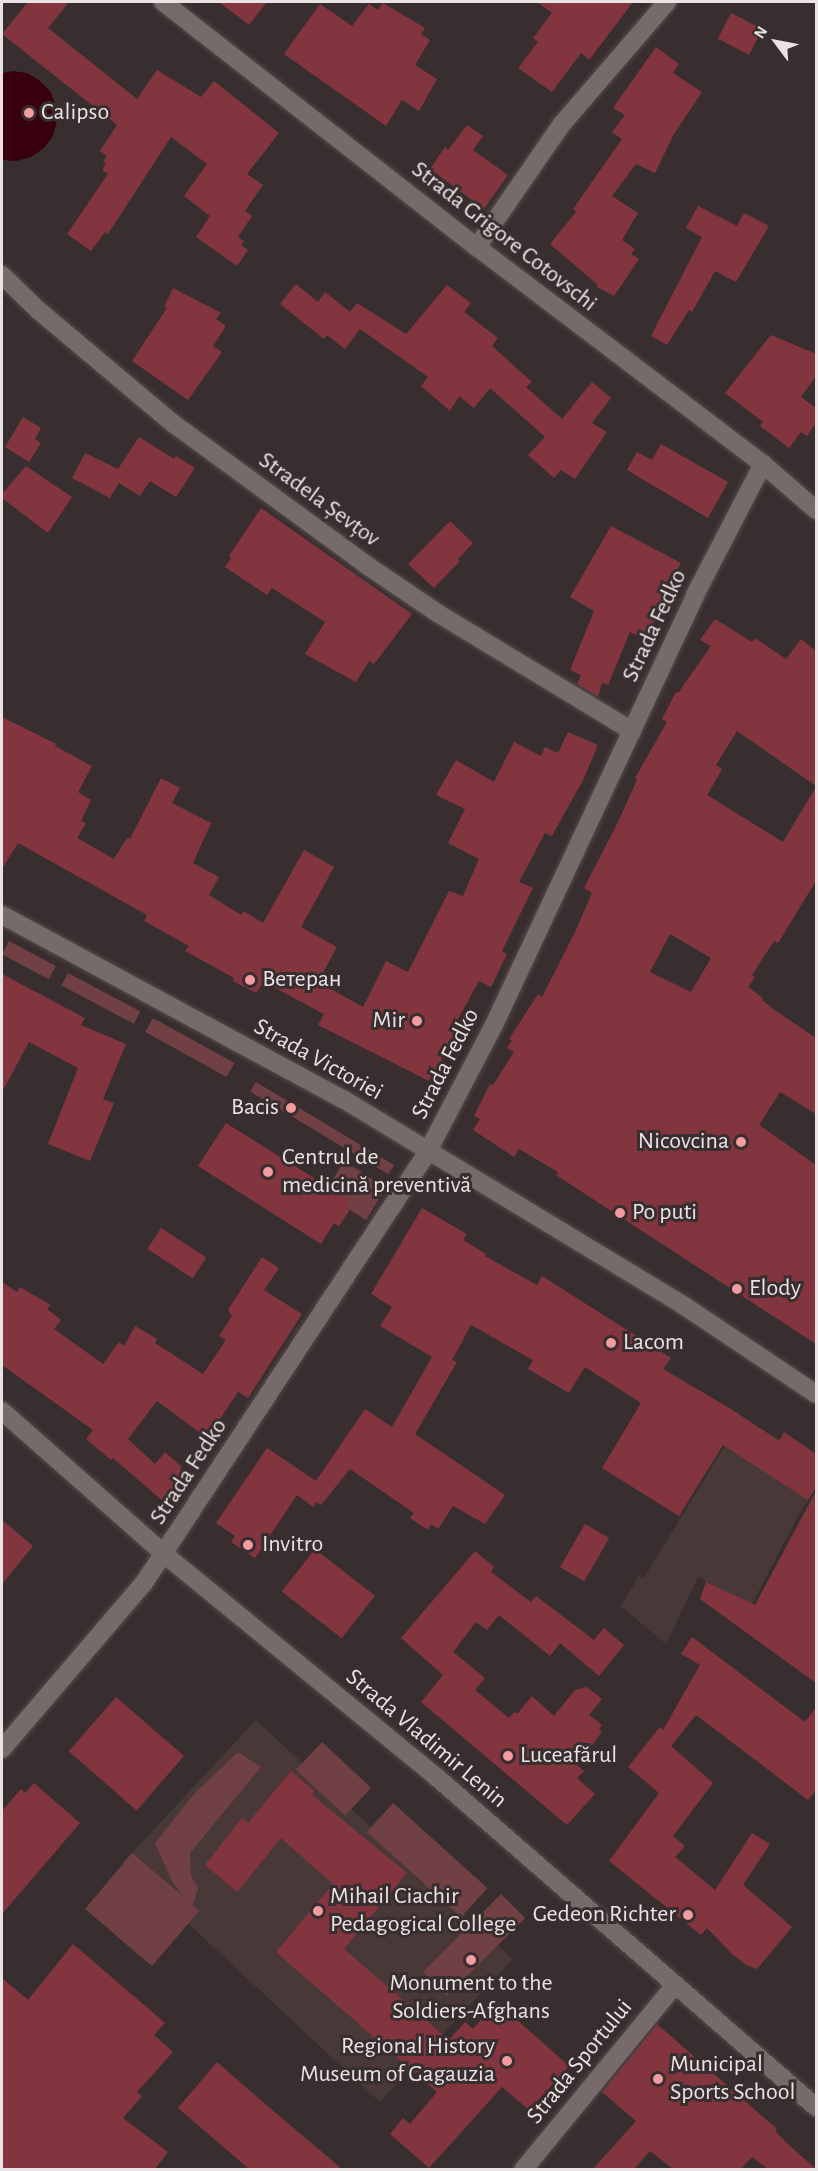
<!DOCTYPE html>
<meta charset="utf-8">
<style>
body{margin:0}
#map{position:relative;width:818px;height:2171px;overflow:hidden;background:#392e2f;font-family:"Alegreya Sans",sans-serif}
div>[style]{position:absolute}
.built>*{inset:0;background:#493838;transform-origin:0 0}
.green>*{inset:0;background:#714044;transform-origin:0 0}
.water>*{inset:0;background:#38000c}
.building>*{inset:0;background:#83353f;transform-origin:0 0}
.roads{filter:drop-shadow(0 0 2px #554b4c) drop-shadow(0 0 2px #554b4c)}
.street>*{height:18px;margin:-9px;padding:0 9px;transform-origin:9px;border-radius:9px;background:#766a6a}
.secondary>*{height:18px;margin:-9px;padding:0 9px;transform-origin:9px;border-radius:9px;background:#766a6a}
.dots>*{width:16px;height:16px;translate:-50% -50%;box-sizing:border-box;border:3px solid #392e2f;border-radius:50%}
span{translate:-50% -50%;white-space:nowrap;text-align:center;line-height:1.15;-webkit-text-stroke:6px #392e2f;paint-order:stroke}
.poi-label{font-size:24px;color:#eae3e4}
.left{translate:0 -50%;text-align:left}
.right{translate:-100% -50%;text-align:right}
.street-label{font-size:24px;color:#eae3e4}
.frame{position:absolute;inset:0;border:3px solid #eae3e4;pointer-events:none}
.north{position:absolute;left:746px;top:12px;width:60px;height:60px;-webkit-text-stroke:4px #392e2f;paint-order:stroke;rotate:302deg;font-size:16px;font-weight:700;line-height:24px;text-align:center;color:#eae3e4}
.north::after{content:'';display:block;margin:auto;width:21px;height:27px;background:#eae3e4;clip-path:polygon(50% 0,100% 100%,50% 72%,0 100%)}
</style>
<div id="map">
<div class="built">
<div style="clip-path:polygon(742px 1418px,816px 1460px,816px 1488px,800px 1512px,751px 1606px,698px 1577px,666px 1644px,621px 1606px,639px 1576px,644px 1578px)"></div>
<div style="left:256px;top:1720px;width:351px;height:195px;rotate:43deg"></div>
</div>
<div class="green">
<div style="left:9px;top:941px;width:53px;height:15px;rotate:28deg"></div>
<div style="left:68px;top:973px;width:82px;height:14px;rotate:28deg"></div>
<div style="left:153px;top:1018px;width:93px;height:16px;rotate:29deg"></div>
<div style="left:256px;top:1082px;width:161px;height:11px;rotate:31deg"></div>
<div style="clip-path:polygon(344px 1161px,386px 1188px,366px 1220px,350px 1210px,328px 1187px)"></div>
<div style="left:322px;top:1742px;width:67px;height:38px;rotate:43deg"></div>
<div style="clip-path:polygon(238px 1752px,261px 1767px,190px 1853px,191px 1876px,198px 1888px,193px 1906px,199px 1911px,152px 1966px,85px 1909px,132px 1853px,184px 1897px,172px 1881px,155px 1843px,194px 1794px)"></div>
<div style="left:393px;top:1803px;width:127px;height:39px;rotate:42deg"></div>
<div style="left:501px;top:1894px;width:34px;height:110px;rotate:45deg"></div>
</div>
<div class="water">
<div style="clip-path:polygon(13px 71px,27px 73px,39px 80px,50px 91px,56px 105px,57px 121px,53px 136px,44px 148px,31px 157px,16px 161px,2px 160px,2px 73px)"></div>
</div>
<div class="building">
<div style="clip-path:polygon(28px 2px,69px 2px,48px 28px,137px 99px,157px 70px,201px 97px,214px 81px,279px 133px,247px 174px,263px 185px,245px 211px,252px 216px,238px 237px,244px 241px,241px 245px,248px 250px,237px 266px,196px 237px,210px 216px,184px 196px,207px 164px,171px 137px,108px 234px,105px 232px,91px 251px,67px 234px,108px 174px,102px 170px,106px 164px,103px 162px,107px 156px,100px 151px,117px 125px,2px 34px)"></div>
<div style="clip-path:polygon(219px 2px,267px 2px,249px 25px)"></div>
<div style="clip-path:polygon(537px 2px,633px 2px,589px 60px,581px 53px,552px 92px,518px 68px,538px 42px,533px 38px,552px 13px)"></div>
<div style="clip-path:polygon(383px 3px,425px 28px,421px 34px,430px 40px,415px 65px,437px 79px,419px 111px,402px 100px,386px 126px,284px 54px,320px 4px,352px 26px,369px 4px,378px 10px)"></div>
<div style="left:731px;top:13px;width:35px;height:29px;rotate:27deg"></div>
<div style="clip-path:polygon(656px 47px,679px 64px,673px 73px,702px 92px,674px 134px,655px 173px,636px 164px,612px 196px,638px 213px,622px 240px,635px 249px,631px 254px,639px 259px,614px 296px,597px 287px,598px 285px,550px 244px,576px 212px,573px 209px,622px 139px,612px 132px,625px 115px,613px 108px)"></div>
<div style="clip-path:polygon(467px 125px,483px 136px,473px 150px,508px 175px,484px 209px,430px 169px,445px 147px,448px 150px)"></div>
<div style="clip-path:polygon(698px 206px,737px 226px,744px 213px,769px 226px,736px 282px,715px 271px,692px 312px,689px 310px,667px 345px,651px 336px,702px 237px,686px 228px)"></div>
<div style="clip-path:polygon(296px 284px,318px 302px,325px 292px,350px 312px,357px 303px,406px 334px,447px 285px,471px 303px,464px 312px,498px 338px,492px 346px,532px 382px,526px 387px,562px 419px,592px 382px,611px 398px,592px 423px,607px 432px,575px 479px,561px 470px,554px 478px,528px 455px,545px 437px,490px 388px,474px 408px,459px 396px,450px 411px,421px 386px,428px 377px,360px 329px,345px 349px,327px 335px,324px 339px,280px 304px)"></div>
<div style="clip-path:polygon(173px 288px,221px 313px,216px 319px,226px 326px,213px 346px,222px 352px,188px 400px,132px 361px,167px 308px,164px 307px)"></div>
<div style="clip-path:polygon(771px 335px,816px 354px,816px 376px,801px 397px,816px 408px,816px 423px,807px 436px,801px 432px,789px 448px,760px 426px,763px 422px,725px 393px)"></div>
<div style="clip-path:polygon(23px 417px,41px 428px,35px 439px,41px 443px,29px 462px,5px 447px)"></div>
<div style="clip-path:polygon(139px 437px,174px 459px,176px 456px,195px 468px,176px 497px,150px 481px,140px 496px,119px 483px,110px 498px,72px 478px,85px 453px,118px 469px)"></div>
<div style="clip-path:polygon(661px 444px,728px 482px,708px 518px,627px 470px,637px 452px,652px 460px)"></div>
<div style="clip-path:polygon(26px 466px,72px 497px,48px 533px,2px 498px,2px 494px)"></div>
<div style="clip-path:polygon(261px 508px,412px 614px,374px 664px,369px 661px,356px 682px,305px 654px,325px 622px,272px 588px,267px 595px,225px 567px,231px 558px,229px 556px)"></div>
<div style="clip-path:polygon(450px 521px,473px 543px,458px 559px,460px 561px,434px 588px,408px 564px)"></div>
<div style="clip-path:polygon(611px 526px,681px 563px,660px 602px,664px 604px,644px 639px,630px 632px,608px 685px,602px 683px,598px 697px,577px 684px,581px 675px,570px 670px,594px 611px,570px 597px)"></div>
<div style="clip-path:polygon(evenodd,715px 619px,752px 642px,755px 638px,786px 659px,801px 639px,816px 651px,816px 786px,737px 731px,716px 765px,722px 769px,707px 795px,783px 842px,816px 787px,816px 881px,778px 943px,774px 941px,752px 975px,755px 977px,748px 987px,763px 998px,762px 1000px,773px 1009px,816px 1038px,816px 1114px,780px 1092px,759px 1125px,816px 1165px,816px 1344px,556px 1175px,558px 1172px,519px 1149px,514px 1157px,473px 1130px,480px 1119px,474px 1116px,490px 1084px,493px 1085px,514px 1052px,507px 1048px,512px 1040px,509px 1039px,538px 994px,542px 997px,575px 932px,592px 893px,584px 888px,617px 824px,637px 780px,635px 778px,667px 722px,662px 719px,676px 692px,678px 693px,711px 646px,700px 640px,715px 619px,670px 934px,711px 958px,691px 992px,650px 972px,670px 934px)"></div>
<div style="clip-path:polygon(2px 717px,56px 744px,55px 746px,92px 766px,78px 792px,91px 800px,81px 821px,86px 823px,77px 838px,114px 859px,127px 838px,130px 839px,161px 778px,180px 788px,172px 803px,211px 823px,193px 863px,219px 877px,209px 895px,241px 915px,243px 911px,263px 923px,304px 850px,334px 867px,301px 927px,337px 947px,318px 982px,363px 1007px,386px 961px,408px 972px,449px 891px,463px 896px,479px 859px,448px 843px,465px 809px,436px 795px,456px 760px,494px 782px,514px 742px,541px 756px,545px 747px,558px 753px,568px 732px,598px 745px,583px 780px,552px 836px,545px 833px,519px 882px,533px 888px,502px 951px,507px 954px,491px 987px,479px 981px,457px 1021px,461px 1023px,441px 1060px,443px 1061px,433px 1080px,430px 1078px,429px 1081px,318px 1025px,324px 1014px,264px 982px,256px 993px,233px 981px,234px 978px,185px 951px,189px 946px,144px 921px,147px 915px,18px 843px,2px 869px)"></div>
<div style="clip-path:polygon(2px 974px,85px 1018px,81px 1025px,126px 1044px,103px 1099px,114px 1103px,90px 1161px,48px 1144px,78px 1068px,29px 1042px,2px 1092px)"></div>
<div style="clip-path:polygon(226px 1123px,349px 1200px,346px 1205px,351px 1208px,339px 1226px,334px 1223px,321px 1244px,198px 1166px)"></div>
<div style="clip-path:polygon(422px 1208px,467px 1234px,463px 1240px,486px 1254px,485px 1256px,537px 1285px,542px 1276px,671px 1358px,663px 1369px,731px 1409px,779px 1441px,784px 1432px,816px 1454px,816px 1487px,808px 1500px,723px 1445px,679px 1516px,602px 1468px,641px 1403px,585px 1367px,569px 1393px,528px 1369px,533px 1360px,471px 1325px,452px 1360px,457px 1362px,415px 1434px,505px 1495px,485px 1524px,453px 1506px,438px 1529px,431px 1524px,428px 1530px,410px 1518px,414px 1513px,350px 1469px,321px 1505px,316px 1502px,313px 1507px,297px 1495px,255px 1558px,231px 1542px,235px 1536px,216px 1523px,267px 1448px,316px 1481px,365px 1409px,392px 1427px,432px 1357px,380px 1326px,392px 1307px,371px 1294px)"></div>
<div style="left:161px;top:1228px;width:54px;height:25px;rotate:33deg"></div>
<div style="clip-path:polygon(262px 1257px,279px 1268px,264px 1290px,302px 1314px,248px 1398px,238px 1392px,207px 1438px,157px 1401px,128px 1439px,155px 1464px,165px 1452px,182px 1467px,180px 1469px,188px 1477px,165px 1503px,113px 1458px,111px 1460px,86px 1439px,93px 1430px,2px 1365px,2px 1282px,17px 1292px,20px 1287px,51px 1305px,47px 1309px,61px 1320px,54px 1329px,103px 1364px,119px 1342px,124px 1346px,135px 1326px,157px 1339px,155px 1343px,203px 1374px,226px 1340px,219px 1336px,232px 1316px,228px 1310px)"></div>
<div style="clip-path:polygon(816px 1491px,816px 1683px,700px 1599px,706px 1582px,755px 1605px)"></div>
<div style="clip-path:polygon(2px 1520px,33px 1546px,2px 1584px)"></div>
<div style="left:585px;top:1524px;width:28px;height:50px;rotate:30deg"></div>
<div style="left:315px;top:1549px;width:76px;height:54px;rotate:38deg"></div>
<div style="clip-path:polygon(475px 1551px,494px 1567px,491px 1572px,531px 1602px,536px 1596px,594px 1640px,604px 1628px,624px 1645px,599px 1676px,560px 1643px,550px 1656px,499px 1615px,487px 1630px,476px 1622px,453px 1652px,485px 1678px,475px 1690px,509px 1718px,514px 1712px,517px 1714px,532px 1696px,554px 1716px,575px 1690px,587px 1687px,602px 1699px,589px 1715px,602px 1725px,599px 1729px,602px 1732px,577px 1765px,584px 1771px,577px 1778px,595px 1794px,567px 1825px,421px 1702px,443px 1675px,401px 1638px)"></div>
<div style="clip-path:polygon(692px 1637px,805px 1722px,816px 1707px,816px 1790px,808px 1800px,696px 1715px,671px 1746px,713px 1783px,673px 1836px,685px 1846px,675px 1857px,715px 1890px,752px 1833px,770px 1844px,743px 1885px,792px 1927px,757px 1969px,746px 1965px,733px 1955px,707px 1928px,701px 1935px,609px 1861px,659px 1793px,628px 1767px,660px 1727px,663px 1730px,700px 1665px,681px 1654px)"></div>
<div style="left:116px;top:1697px;width:90px;height:72px;rotate:41deg"></div>
<div style="clip-path:polygon(291px 1771px,314px 1791px,312px 1795px,407px 1873px,344px 1949px,449px 2040px,465px 2022px,473px 2029px,497px 2002px,569px 2066px,529px 2110px,502px 2087px,429px 2168px,390px 2134px,403px 2118px,410px 2124px,437px 2092px,276px 1952px,333px 1884px,281px 1838px,237px 1892px,205px 1865px,242px 1818px,248px 1823px)"></div>
<div style="clip-path:polygon(34px 1783px,80px 1823px,2px 1914px,2px 1811px,21px 1789px,25px 1793px)"></div>
<div style="clip-path:polygon(73px 1944px,165px 2023px,154px 2035px,173px 2052px,137px 2092px,142px 2096px,123px 2118px,168px 2152px,155px 2169px,2px 2169px,2px 1978px,28px 2000px)"></div>
<div style="clip-path:polygon(657px 2024px,777px 2129px,775px 2131px,790px 2146px,816px 2169px,768px 2169px,752px 2157px,741px 2169px,673px 2169px,650px 2151px,634px 2169px,593px 2169px,636px 2121px,602px 2092px)"></div>
<div style="clip-path:polygon(217px 2062px,264px 2103px,342px 2169px,249px 2169px,178px 2108px)"></div>
</div>
<div class="roads">
<div class="street">
<div style="left:163px;top:2px;width:398px;rotate:38deg"></div>
<div style="left:477px;top:247px;width:359px;rotate:37.2deg"></div>
<div style="left:763px;top:464px;width:70px;rotate:41deg"></div>
<div style="left:477px;top:247px;width:150px;rotate:-55.4deg"></div>
<div style="left:562px;top:124px;width:161px;rotate:-49.3deg"></div>
<div style="left:2px;top:275px;width:50px;rotate:44.2deg"></div>
<div style="left:38px;top:310px;width:177px;rotate:40deg"></div>
<div style="left:174px;top:424px;width:240px;rotate:36.2deg"></div>
<div style="left:368px;top:566px;width:86px;rotate:34.1deg"></div>
<div style="left:439px;top:614px;width:226px;rotate:31.2deg"></div>
<div style="left:2px;top:915px;width:387px;rotate:28.4deg"></div>
<div style="left:343px;top:1099px;width:398px;rotate:31.2deg"></div>
<div style="left:683px;top:1305px;width:160px;rotate:33.8deg"></div>
<div style="left:2px;top:1749px;width:218px;rotate:-49.5deg"></div>
<div style="left:144px;top:1583px;width:515px;rotate:-56.65deg"></div>
<div style="left:427px;top:1153px;width:144px;rotate:-62.4deg"></div>
<div style="left:494px;top:1025px;width:475px;rotate:-64.9deg"></div>
<div style="left:695px;top:595px;width:148px;rotate:-62.6deg"></div>
<div style="left:523px;top:2170px;width:238px;rotate:-50.6deg"></div>
</div>
<div class="secondary">
<div style="left:2px;top:1411px;width:216px;rotate:41.4deg"></div>
<div style="left:164px;top:1554px;width:348px;rotate:39.3deg"></div>
<div style="left:433px;top:1774px;width:508px;rotate:41.01deg"></div>
</div>
</div>
<div class="dots">
<div style="left:29px;top:113px;background:#f49aa1"></div>
<div style="left:250px;top:980px;background:#f49aa1"></div>
<div style="left:417px;top:1021px;background:#f49aa1"></div>
<div style="left:291px;top:1108px;background:#f49aa1"></div>
<div style="left:741px;top:1142px;background:#f49aa1"></div>
<div style="left:268px;top:1172px;background:#f49aa1"></div>
<div style="left:620px;top:1213px;background:#f49aa1"></div>
<div style="left:737px;top:1289px;background:#f49aa1"></div>
<div style="left:611px;top:1343px;background:#f49aa1"></div>
<div style="left:248px;top:1545px;background:#f49aa1"></div>
<div style="left:508px;top:1756px;background:#f49aa1"></div>
<div style="left:318px;top:1911px;background:#f49aa1"></div>
<div style="left:688px;top:1915px;background:#f49aa1"></div>
<div style="left:471px;top:1960px;background:#f49aa1"></div>
<div style="left:507px;top:2061px;background:#f49aa1"></div>
<div style="left:658px;top:2079px;background:#f49aa1"></div>
</div>
<div class="poi-label">
<span class="left" style="left:41px;top:113px">Calipso</span>
<span class="left" style="left:262px;top:980px">Ветеран</span>
<span class="right" style="left:405px;top:1021px">Mir</span>
<span class="right" style="left:279px;top:1108px">Bacis</span>
<span class="right" style="left:729px;top:1142px">Nicovcina</span>
<span class="left" style="left:282px;top:1172px">Centrul de<br>medicină preventivă</span>
<span class="left" style="left:632px;top:1213px">Po puti</span>
<span class="left" style="left:749px;top:1289px">Elody</span>
<span class="left" style="left:623px;top:1343px">Lacom</span>
<span class="left" style="left:262px;top:1545px">Invitro</span>
<span class="left" style="left:520px;top:1756px">Luceafărul</span>
<span class="left" style="left:330px;top:1911px">Mihail Ciachir<br>Pedagogical College</span>
<span class="right" style="left:676px;top:1915px">Gedeon Richter</span>
<span style="left:471px;top:1998px">Monument to the<br>Soldiers-Afghans</span>
<span class="right" style="left:495px;top:2061px">Regional History<br>Museum of Gagauzia</span>
<span class="left" style="left:670px;top:2079px">Municipal<br>Sports School</span>
</div>
<div class="street-label">
<span style="left:504px;top:237px;rotate:38deg">Strada Grigore Cotovschi</span>
<span style="left:319px;top:500px;rotate:36deg">Stradela Șevțov</span>
<span style="left:655px;top:626px;rotate:-65deg">Strada Fedko</span>
<span style="left:318px;top:1060px;rotate:29deg">Strada Victoriei</span>
<span style="left:446px;top:1064px;rotate:-63deg">Strada Fedko</span>
<span style="left:189px;top:1472px;rotate:-57deg">Strada Fedko</span>
<span style="left:426px;top:1739px;rotate:40deg">Strada Vladimir Lenin</span>
<span style="left:580px;top:2062px;rotate:-51deg">Strada Sportului</span>
</div>
<div class="frame"></div>
<div class="north">N</div>
</div>
